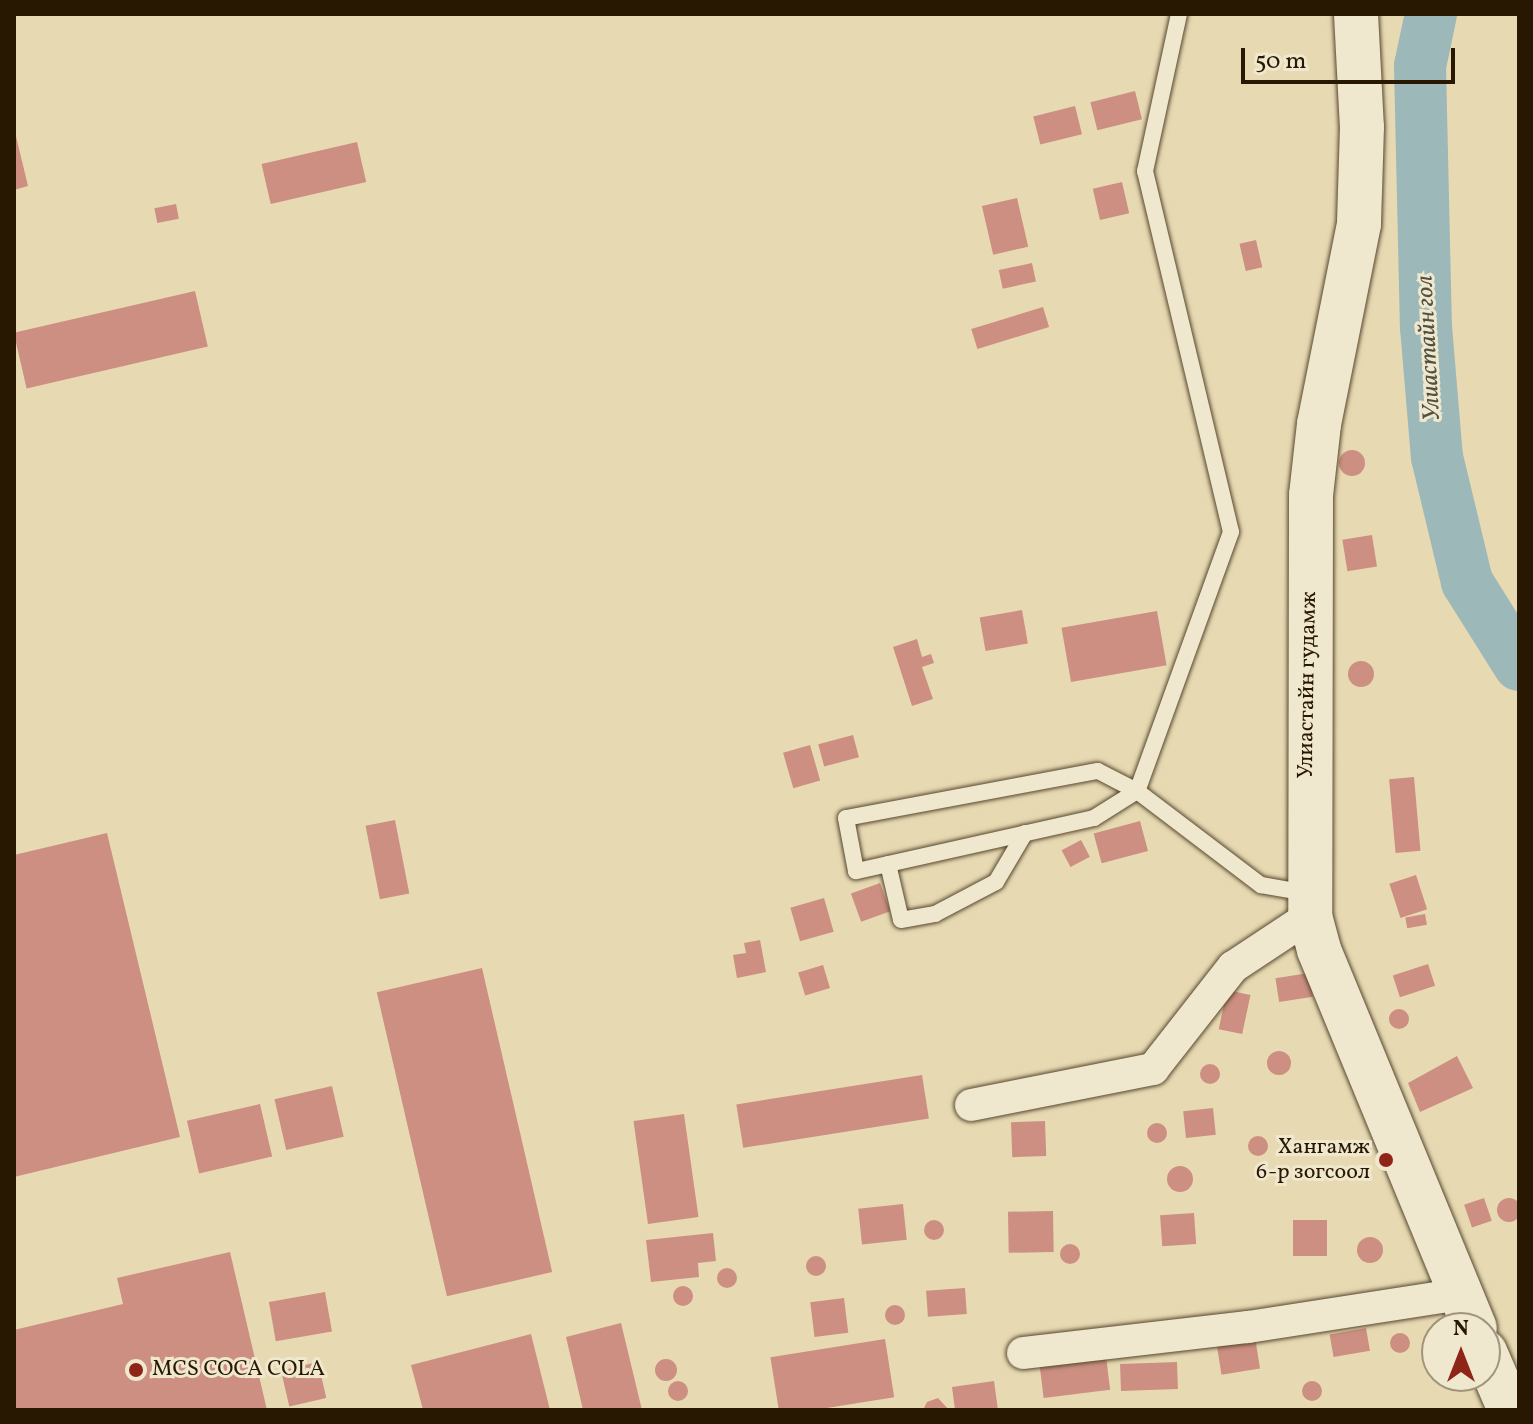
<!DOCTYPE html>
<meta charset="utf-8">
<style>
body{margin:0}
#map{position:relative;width:1533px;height:1424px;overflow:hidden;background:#e7dab3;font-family:Vollkorn,serif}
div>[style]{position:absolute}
.river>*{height:52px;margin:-26px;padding:0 26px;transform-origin:26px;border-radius:26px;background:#9cb8b8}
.building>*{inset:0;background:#cd8f81;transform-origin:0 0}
.round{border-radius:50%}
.roads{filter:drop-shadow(0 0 2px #58482e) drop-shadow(0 0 2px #58482e)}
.lane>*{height:16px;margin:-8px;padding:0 8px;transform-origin:8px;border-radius:8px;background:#efe7ce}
.street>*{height:32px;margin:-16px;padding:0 16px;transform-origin:16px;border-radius:16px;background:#efe7ce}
.secondary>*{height:44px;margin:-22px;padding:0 22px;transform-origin:22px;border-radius:22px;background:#efe7ce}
.dots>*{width:22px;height:22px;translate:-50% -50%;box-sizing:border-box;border:4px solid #efe7ce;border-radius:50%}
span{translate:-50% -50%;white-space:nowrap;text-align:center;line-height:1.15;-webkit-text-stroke:6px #efe7ce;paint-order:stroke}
.street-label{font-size:22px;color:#291801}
.poi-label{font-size:22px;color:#291801}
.right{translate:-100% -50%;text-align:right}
.left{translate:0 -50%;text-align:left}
.water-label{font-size:24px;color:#515041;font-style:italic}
.frame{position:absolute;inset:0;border:16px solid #291801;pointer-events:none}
.north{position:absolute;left:1421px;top:1312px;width:80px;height:80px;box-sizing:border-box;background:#efe7ce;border:2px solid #a0947c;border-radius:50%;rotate:0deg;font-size:22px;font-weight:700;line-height:32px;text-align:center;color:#291801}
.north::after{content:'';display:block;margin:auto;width:28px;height:36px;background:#8f2418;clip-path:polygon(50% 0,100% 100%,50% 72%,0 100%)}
.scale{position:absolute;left:1241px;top:48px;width:214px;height:36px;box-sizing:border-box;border:4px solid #291801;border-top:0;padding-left:10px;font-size:24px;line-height:28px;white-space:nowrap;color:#291801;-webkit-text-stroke:6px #efe7ce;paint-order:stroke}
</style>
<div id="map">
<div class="river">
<div style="left:1431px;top:14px;width:53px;rotate:101.9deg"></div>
<div style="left:1420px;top:66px;width:261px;rotate:88.7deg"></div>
<div style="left:1426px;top:327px;width:130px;rotate:85.2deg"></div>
<div style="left:1437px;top:457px;width:129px;rotate:76.5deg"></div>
<div style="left:1467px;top:582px;width:98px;rotate:57.9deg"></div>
</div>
<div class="building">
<div style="left:1135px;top:91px;width:29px;height:46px;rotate:76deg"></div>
<div style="left:1075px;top:106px;width:29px;height:43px;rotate:76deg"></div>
<div style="clip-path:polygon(15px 132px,28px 186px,14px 190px,14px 133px)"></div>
<div style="left:357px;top:142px;width:41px;height:98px;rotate:77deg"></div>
<div style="left:1122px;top:182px;width:32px;height:30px;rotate:77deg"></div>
<div style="left:1017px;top:198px;width:50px;height:36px;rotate:77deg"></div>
<div style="left:176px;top:204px;width:15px;height:22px;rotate:79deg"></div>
<div style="left:1256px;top:240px;width:28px;height:17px;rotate:77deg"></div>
<div style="left:1032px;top:263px;width:19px;height:34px;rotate:78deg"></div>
<div style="left:195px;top:291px;width:57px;height:186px;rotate:77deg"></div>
<div style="left:1043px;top:307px;width:21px;height:75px;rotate:73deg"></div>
<div class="round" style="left:1339px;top:450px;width:26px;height:26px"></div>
<div style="left:1372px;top:535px;width:32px;height:30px;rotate:81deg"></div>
<div style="left:1022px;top:610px;width:34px;height:43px;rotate:80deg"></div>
<div style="left:1157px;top:611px;width:55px;height:97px;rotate:80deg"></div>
<div style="clip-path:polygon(917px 639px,922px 657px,931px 654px,934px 663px,922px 667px,933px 699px,912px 706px,893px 647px)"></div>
<div class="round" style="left:1348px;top:661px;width:26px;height:26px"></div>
<div style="left:853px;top:735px;width:23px;height:36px;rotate:75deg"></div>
<div style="left:810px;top:745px;width:37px;height:28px;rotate:74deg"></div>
<div style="left:1414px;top:777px;width:74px;height:25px;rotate:85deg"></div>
<div style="left:395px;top:820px;width:75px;height:30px;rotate:79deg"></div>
<div style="left:1140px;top:821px;width:31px;height:48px;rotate:75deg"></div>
<div style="clip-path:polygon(107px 833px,180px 1137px,14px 1177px,14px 855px)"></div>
<div style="left:1081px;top:840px;width:19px;height:22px;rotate:62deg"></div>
<div style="left:1416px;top:875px;width:36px;height:28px;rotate:72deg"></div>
<div style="left:880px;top:883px;width:30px;height:31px;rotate:70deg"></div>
<div style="left:824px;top:898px;width:35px;height:35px;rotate:74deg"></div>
<div style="left:1425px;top:914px;width:11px;height:20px;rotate:80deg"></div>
<div style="clip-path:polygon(760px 940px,766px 972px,737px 978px,733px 955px,746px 953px,744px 943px)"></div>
<div style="left:1428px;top:964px;width:23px;height:37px;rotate:72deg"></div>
<div style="left:823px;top:965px;width:24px;height:26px;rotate:73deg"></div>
<div style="left:482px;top:968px;width:312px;height:108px;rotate:77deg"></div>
<div style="left:1309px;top:973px;width:24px;height:34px;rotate:81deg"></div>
<div style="left:1227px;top:990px;width:24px;height:40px;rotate:12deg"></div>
<div class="round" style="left:1389px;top:1009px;width:20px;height:20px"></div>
<div class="round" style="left:1267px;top:1051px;width:24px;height:24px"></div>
<div style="clip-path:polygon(1457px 1056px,1473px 1088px,1420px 1112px,1408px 1083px)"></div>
<div class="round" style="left:1200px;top:1064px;width:20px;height:20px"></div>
<div style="left:922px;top:1075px;width:44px;height:188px;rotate:81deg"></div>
<div style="left:332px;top:1086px;width:52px;height:59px;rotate:77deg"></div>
<div style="left:260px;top:1104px;width:54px;height:75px;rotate:77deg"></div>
<div style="left:1213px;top:1108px;width:27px;height:30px;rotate:84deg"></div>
<div style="left:684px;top:1114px;width:104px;height:51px;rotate:82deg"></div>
<div style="left:1045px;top:1121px;width:35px;height:34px;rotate:88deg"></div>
<div class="round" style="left:1147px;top:1123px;width:20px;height:20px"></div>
<div class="round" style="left:1248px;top:1136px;width:20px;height:20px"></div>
<div class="round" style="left:1167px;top:1166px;width:26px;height:26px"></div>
<div style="left:1484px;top:1198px;width:24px;height:21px;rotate:71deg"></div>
<div class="round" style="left:1497px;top:1198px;width:24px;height:24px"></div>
<div style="left:903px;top:1204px;width:36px;height:45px;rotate:84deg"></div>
<div style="left:1053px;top:1211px;width:41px;height:45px;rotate:89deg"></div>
<div style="left:1194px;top:1213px;width:31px;height:34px;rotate:86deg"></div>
<div class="round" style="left:924px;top:1220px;width:20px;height:20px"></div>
<div style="left:1293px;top:1220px;width:34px;height:36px"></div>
<div style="clip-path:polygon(713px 1233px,716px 1261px,698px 1263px,699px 1277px,651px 1282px,646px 1240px)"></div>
<div class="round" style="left:1357px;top:1237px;width:26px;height:26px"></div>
<div class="round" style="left:1060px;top:1244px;width:20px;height:20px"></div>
<div style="clip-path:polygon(230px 1252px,267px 1410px,14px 1410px,14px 1330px,123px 1304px,117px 1278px)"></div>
<div class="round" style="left:806px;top:1256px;width:20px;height:20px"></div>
<div class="round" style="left:717px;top:1268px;width:20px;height:20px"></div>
<div class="round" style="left:673px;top:1286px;width:20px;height:20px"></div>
<div style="left:965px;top:1288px;width:26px;height:39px;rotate:86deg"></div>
<div style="left:325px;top:1292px;width:40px;height:57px;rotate:80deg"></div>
<div style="left:844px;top:1298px;width:35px;height:34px;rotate:83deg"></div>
<div class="round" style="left:885px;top:1305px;width:20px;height:20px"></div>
<div style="clip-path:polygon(621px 1323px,642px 1410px,583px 1410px,566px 1337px)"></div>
<div style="left:1366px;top:1328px;width:23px;height:37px;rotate:80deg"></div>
<div class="round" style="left:1390px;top:1333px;width:20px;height:20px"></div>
<div style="clip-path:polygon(531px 1334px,550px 1410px,423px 1410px,411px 1365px)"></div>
<div style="left:1255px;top:1337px;width:32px;height:39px;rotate:81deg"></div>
<div style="left:885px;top:1339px;width:59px;height:116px;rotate:81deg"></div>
<div style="left:1106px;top:1356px;width:34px;height:67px;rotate:83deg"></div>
<div class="round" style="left:655px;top:1359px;width:22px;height:22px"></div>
<div style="left:318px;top:1362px;width:37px;height:38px;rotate:77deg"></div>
<div style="left:1177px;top:1362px;width:27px;height:57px;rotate:88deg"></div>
<div class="round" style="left:668px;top:1381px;width:20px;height:20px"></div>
<div class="round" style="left:1302px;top:1381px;width:20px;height:20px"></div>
<div style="clip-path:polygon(994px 1381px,998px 1410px,955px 1410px,952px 1387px)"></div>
<div style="clip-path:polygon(938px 1398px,949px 1410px,923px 1410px,927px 1402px)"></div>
</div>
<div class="roads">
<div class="lane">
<div style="left:1179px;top:14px;width:161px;rotate:102.2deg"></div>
<div style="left:1145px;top:171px;width:371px;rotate:76.6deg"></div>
<div style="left:1231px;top:532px;width:276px;rotate:109.9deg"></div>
<div style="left:1137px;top:791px;width:156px;rotate:37.2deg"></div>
<div style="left:1261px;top:885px;width:47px;rotate:9.9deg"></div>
<div style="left:1098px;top:771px;width:44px;rotate:27.1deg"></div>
<div style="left:1137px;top:791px;width:51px;rotate:147.9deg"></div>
<div style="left:1094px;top:818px;width:244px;rotate:167.4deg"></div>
<div style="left:856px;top:871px;width:54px;rotate:-100.7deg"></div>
<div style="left:846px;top:818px;width:256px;rotate:-10.6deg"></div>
<div style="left:888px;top:864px;width:57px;rotate:76.9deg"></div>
<div style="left:901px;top:920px;width:35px;rotate:-10deg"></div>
<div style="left:935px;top:914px;width:69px;rotate:-27.7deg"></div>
<div style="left:996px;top:882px;width:57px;rotate:-59.4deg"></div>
</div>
<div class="street">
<div style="left:971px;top:1105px;width:186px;rotate:-11.2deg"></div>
<div style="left:1153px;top:1069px;width:130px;rotate:-51.9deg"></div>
<div style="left:1233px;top:967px;width:92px;rotate:-33.5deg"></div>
<div style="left:1023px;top:1353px;width:226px;rotate:-6.6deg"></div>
<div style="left:1248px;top:1327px;width:216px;rotate:-8.8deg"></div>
</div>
<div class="secondary">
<div style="left:1356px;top:14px;width:113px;rotate:87deg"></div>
<div style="left:1362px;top:127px;width:97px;rotate:91.8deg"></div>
<div style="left:1359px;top:224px;width:204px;rotate:101.3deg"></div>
<div style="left:1319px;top:424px;width:71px;rotate:96.4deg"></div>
<div style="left:1311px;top:495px;width:421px;rotate:90.1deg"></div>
<div style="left:1310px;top:916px;width:35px;rotate:75deg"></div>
<div style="left:1319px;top:950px;width:409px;rotate:67.6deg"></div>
<div style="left:1485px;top:1352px;width:63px;rotate:66.7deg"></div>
</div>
</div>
<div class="dots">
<div style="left:1386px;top:1160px;background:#8f2418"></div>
<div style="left:136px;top:1370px;background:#8f2418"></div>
</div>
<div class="street-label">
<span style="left:1308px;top:685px;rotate:-89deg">Улиастайн гудамж</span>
</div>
<div class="poi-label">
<span class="right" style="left:1370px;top:1160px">Хангамж<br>6-р зогсоол</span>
<span class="left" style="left:152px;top:1370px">MCS COCA COLA</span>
</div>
<div class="water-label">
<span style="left:1430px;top:348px;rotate:-93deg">Улиастайн гол</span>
</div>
<div class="frame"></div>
<div class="north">N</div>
<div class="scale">50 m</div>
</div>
